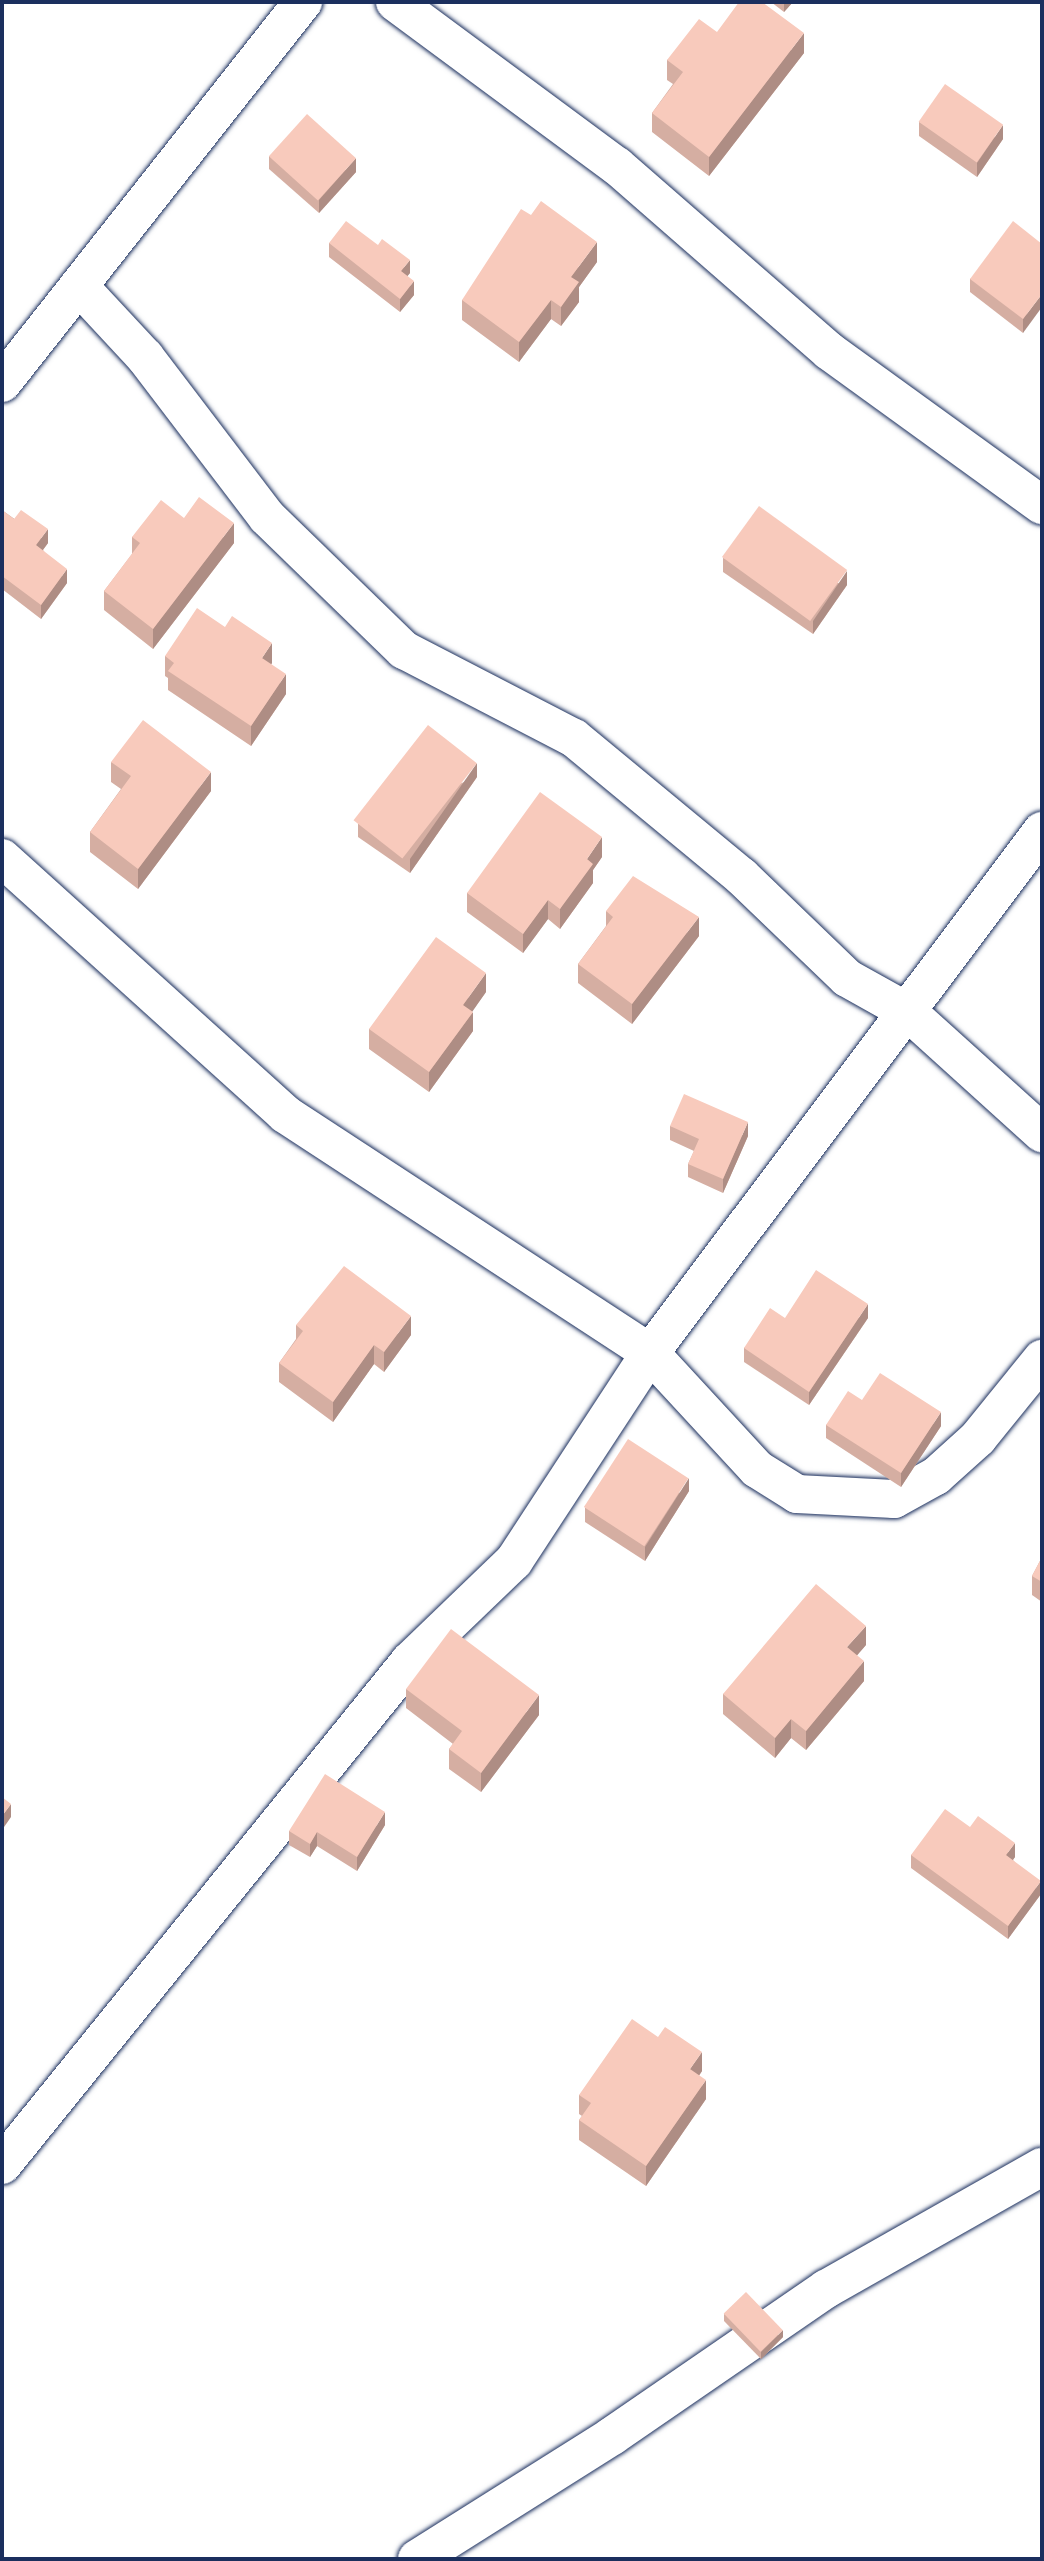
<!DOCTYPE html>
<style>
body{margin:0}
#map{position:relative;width:1044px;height:2561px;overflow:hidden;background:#fff;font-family:"Playpen Sans",sans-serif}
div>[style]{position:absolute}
.roads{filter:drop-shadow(0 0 2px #1b2f5e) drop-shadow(0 0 2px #1b2f5e)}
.minor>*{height:38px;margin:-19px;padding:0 19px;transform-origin:19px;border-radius:19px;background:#fff}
.wall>*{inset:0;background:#d5aea2}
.shaded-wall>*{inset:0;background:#ae8d84}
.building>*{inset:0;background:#f8cabc;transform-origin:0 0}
span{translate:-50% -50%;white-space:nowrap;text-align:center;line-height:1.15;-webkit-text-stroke:6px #fff;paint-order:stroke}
.frame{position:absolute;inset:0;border:4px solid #1b2f5e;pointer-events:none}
</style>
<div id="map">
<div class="roads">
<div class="minor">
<div style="left:395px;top:2px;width:276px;rotate:36.5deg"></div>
<div style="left:617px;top:166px;width:281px;rotate:41.1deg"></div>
<div style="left:829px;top:351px;width:263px;rotate:35.9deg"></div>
<div style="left:79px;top:286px;width:97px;rotate:47.1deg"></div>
<div style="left:145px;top:357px;width:201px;rotate:52.7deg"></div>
<div style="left:267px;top:517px;width:191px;rotate:44.2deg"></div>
<div style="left:404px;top:650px;width:191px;rotate:27.4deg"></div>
<div style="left:574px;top:738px;width:217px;rotate:39.6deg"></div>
<div style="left:741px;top:876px;width:147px;rotate:43.9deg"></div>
<div style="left:847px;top:978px;width:70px;rotate:29.1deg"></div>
<div style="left:908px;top:1012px;width:181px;rotate:42.1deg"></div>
<div style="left:2px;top:383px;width:486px;rotate:-51.7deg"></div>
<div style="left:2px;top:858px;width:382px;rotate:42.1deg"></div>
<div style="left:285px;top:1114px;width:436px;rotate:33.2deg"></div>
<div style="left:650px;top:1353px;width:158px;rotate:47.3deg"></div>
<div style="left:757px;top:1469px;width:47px;rotate:32deg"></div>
<div style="left:797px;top:1494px;width:97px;rotate:3deg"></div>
<div style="left:894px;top:1499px;width:48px;rotate:-28.7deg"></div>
<div style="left:936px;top:1476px;width:57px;rotate:-42.1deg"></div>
<div style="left:978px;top:1438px;width:102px;rotate:-51deg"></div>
<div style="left:2px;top:2165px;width:648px;rotate:-51.01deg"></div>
<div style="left:410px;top:1661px;width:144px;rotate:-43.9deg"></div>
<div style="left:514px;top:1561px;width:249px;rotate:-56.8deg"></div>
<div style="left:650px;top:1353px;width:653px;rotate:-53.09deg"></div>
<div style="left:417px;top:2559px;width:231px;rotate:-32.2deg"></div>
<div style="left:612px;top:2436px;width:260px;rotate:-34.5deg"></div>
<div style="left:826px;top:2289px;width:248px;rotate:-29.5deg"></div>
</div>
</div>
<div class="wall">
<div style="clip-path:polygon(771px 2px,793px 2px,784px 12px)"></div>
<div style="clip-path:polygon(717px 32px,804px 53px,709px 176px,652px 132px,652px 113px,673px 84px,667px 80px,667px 60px)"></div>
<div style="clip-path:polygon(919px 122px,1003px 139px,977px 177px,919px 136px)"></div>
<div style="clip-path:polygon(269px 156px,356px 172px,319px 213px,269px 169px)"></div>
<div style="clip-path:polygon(329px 243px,378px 245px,410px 273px,407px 276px,414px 295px,400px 312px,329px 257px)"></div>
<div style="clip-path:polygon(1042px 244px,1023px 333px,970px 292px,970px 279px)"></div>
<div style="clip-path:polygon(597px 262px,579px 287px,579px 302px,561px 326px,551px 319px,519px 362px,462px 320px,462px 300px)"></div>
<div style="clip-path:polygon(2px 510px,48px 543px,43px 550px,67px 583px,41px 619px,2px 589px)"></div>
<div style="clip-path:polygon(184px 518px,234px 543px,153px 649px,104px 610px,104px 591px,132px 554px,132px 537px)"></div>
<div style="clip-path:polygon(723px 558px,847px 585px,813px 634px,723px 572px)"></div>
<div style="clip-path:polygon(165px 656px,272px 663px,271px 664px,286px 694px,251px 746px,168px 690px,168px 678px,165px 676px)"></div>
<div style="clip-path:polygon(111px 762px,211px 791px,138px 889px,90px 852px,90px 832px,121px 789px,111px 782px)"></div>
<div style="clip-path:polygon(477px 777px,410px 873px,358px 837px,358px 824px)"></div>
<div style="clip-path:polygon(602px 857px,593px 870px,593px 883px,560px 929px,548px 919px,523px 953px,467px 912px,467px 893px)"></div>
<div style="clip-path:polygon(606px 911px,699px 936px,632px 1024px,578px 983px,578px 964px,606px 926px)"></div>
<div style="clip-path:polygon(486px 992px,472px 1011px,473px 1031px,429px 1092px,369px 1049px,369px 1029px)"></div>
<div style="clip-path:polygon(670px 1126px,748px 1136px,723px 1193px,688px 1177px,688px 1164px,694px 1151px,670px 1140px)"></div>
<div style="clip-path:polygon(785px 1318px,868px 1318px,809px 1405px,744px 1362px,744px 1348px)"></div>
<div style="clip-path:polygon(296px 1325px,411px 1335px,384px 1372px,374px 1364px,333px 1422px,279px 1382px,279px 1363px,296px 1339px)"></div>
<div style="clip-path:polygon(862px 1400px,941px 1426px,901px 1487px,826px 1438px,826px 1425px)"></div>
<div style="clip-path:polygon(689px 1491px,645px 1561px,585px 1522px,585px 1508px)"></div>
<div style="clip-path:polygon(1042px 1557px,1042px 1602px,1032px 1595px,1032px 1576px)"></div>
<div style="clip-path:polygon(866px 1645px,857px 1655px,864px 1681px,806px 1750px,791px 1738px,775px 1758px,723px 1714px,723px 1694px)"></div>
<div style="clip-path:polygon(406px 1689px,539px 1715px,481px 1792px,449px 1769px,449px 1749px,453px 1744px,406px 1708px)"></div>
<div style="clip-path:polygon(385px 1825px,357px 1871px,317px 1846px,310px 1857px,289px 1845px,289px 1831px)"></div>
<div style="clip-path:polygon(970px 1827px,1015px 1857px,1013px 1860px,1041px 1894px,1008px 1939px,911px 1868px,911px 1855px)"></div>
<div style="clip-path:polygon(702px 2071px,699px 2076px,706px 2099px,646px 2186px,579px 2140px,579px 2120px,582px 2116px,579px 2114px,579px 2095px)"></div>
<div style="clip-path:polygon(724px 2314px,783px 2337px,761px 2359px,724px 2321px)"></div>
</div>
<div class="shaded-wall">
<div style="clip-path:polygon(784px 2px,793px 2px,784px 12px)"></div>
<div style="clip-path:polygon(804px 33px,804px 53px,709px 176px,709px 157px)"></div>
<div style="clip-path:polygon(1003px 125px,1003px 139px,977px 177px,977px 163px)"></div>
<div style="clip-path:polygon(356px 158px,356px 172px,319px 213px,319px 200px)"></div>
<div style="clip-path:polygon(597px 242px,597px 262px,579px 287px,579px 302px,561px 326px,561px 307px,571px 277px)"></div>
<div style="clip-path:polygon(410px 260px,410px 273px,401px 284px,401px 271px)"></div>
<div style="clip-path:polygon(414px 281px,414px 295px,400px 312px,400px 299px)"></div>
<div style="clip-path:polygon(1042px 294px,1042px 307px,1023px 333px,1023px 319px)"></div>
<div style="clip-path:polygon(551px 300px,551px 319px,519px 362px,519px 342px)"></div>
<div style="clip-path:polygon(234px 523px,234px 543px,153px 649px,153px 629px)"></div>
<div style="clip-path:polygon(48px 529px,48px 543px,36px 559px,36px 545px)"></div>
<div style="clip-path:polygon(67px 569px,67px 583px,41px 619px,41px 605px)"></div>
<div style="clip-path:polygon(847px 571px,847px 585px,813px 634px,813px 621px)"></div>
<div style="clip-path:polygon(272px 643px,272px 663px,262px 677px,262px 658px)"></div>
<div style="clip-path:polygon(286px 674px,286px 694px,251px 746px,251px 726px)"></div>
<div style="clip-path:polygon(477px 763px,477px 777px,410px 873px,410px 859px)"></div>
<div style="clip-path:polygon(211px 772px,211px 791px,138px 889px,138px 869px)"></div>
<div style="clip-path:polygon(602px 837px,602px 857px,593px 870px,593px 883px,560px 929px,560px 909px,587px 859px)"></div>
<div style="clip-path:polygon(548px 900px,548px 919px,523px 953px,523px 934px)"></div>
<div style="clip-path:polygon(699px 917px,699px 936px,632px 1024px,632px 1004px)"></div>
<div style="clip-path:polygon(486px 973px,486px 992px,463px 1025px,463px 1005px)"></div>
<div style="clip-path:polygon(473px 1012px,473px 1031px,429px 1092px,429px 1072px)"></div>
<div style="clip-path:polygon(748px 1122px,748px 1136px,723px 1193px,723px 1179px)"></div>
<div style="clip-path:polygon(868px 1304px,868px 1318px,809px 1405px,809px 1392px)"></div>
<div style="clip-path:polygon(411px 1316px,411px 1335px,384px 1372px,384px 1352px)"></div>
<div style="clip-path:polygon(374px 1345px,374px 1364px,333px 1422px,333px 1402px)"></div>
<div style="clip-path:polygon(941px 1412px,941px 1426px,901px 1487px,901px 1473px)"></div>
<div style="clip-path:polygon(689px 1478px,689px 1491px,645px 1561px,645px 1547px)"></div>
<div style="clip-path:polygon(866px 1626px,866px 1645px,847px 1667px,847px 1647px)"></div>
<div style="clip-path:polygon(864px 1661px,864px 1681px,806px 1750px,806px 1731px)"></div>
<div style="clip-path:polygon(539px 1695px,539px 1715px,481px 1792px,481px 1773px)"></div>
<div style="clip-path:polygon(791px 1719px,791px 1738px,775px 1758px,775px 1738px)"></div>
<div style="clip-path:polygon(11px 1804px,11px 1817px,2px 1830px,2px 1816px)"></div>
<div style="clip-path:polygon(385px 1812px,385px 1825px,357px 1871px,357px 1857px)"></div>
<div style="clip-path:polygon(317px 1832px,317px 1846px,310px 1857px,310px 1844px)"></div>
<div style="clip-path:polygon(1015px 1843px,1015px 1857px,1006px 1869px,1006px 1855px)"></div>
<div style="clip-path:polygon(1041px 1881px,1041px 1894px,1008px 1939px,1008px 1926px)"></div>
<div style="clip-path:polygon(702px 2052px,702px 2071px,690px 2088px,690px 2069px)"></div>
<div style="clip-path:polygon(706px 2080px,706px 2099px,646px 2186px,646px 2166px)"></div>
<div style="clip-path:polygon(783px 2330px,783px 2337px,761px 2359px,761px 2352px)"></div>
</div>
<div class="building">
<div style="clip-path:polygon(739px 2px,762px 2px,804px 33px,709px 157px,652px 113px,683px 72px,667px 60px,699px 19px,717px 32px)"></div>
<div style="left:945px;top:84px;width:71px;height:46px;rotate:35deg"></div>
<div style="left:307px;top:114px;width:66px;height:57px;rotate:42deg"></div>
<div style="clip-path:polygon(541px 201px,597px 242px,571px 277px,579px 282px,561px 307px,551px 300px,519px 342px,462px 300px,521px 209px,531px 215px)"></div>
<div style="clip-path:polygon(346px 221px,378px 245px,382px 239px,410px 260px,401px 271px,414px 281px,400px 299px,329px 243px)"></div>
<div style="clip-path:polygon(1013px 221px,1042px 244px,1042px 294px,1023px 319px,970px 279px)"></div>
<div style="clip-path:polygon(199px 497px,234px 523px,153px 629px,104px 591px,140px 543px,132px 537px,161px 500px,184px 518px)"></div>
<div style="left:759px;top:506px;width:109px;height:63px;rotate:36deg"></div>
<div style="clip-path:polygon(2px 510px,14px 519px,21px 510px,48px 529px,36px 545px,67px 569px,41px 605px,2px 576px)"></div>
<div style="clip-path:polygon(197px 608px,225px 627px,232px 616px,272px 643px,262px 658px,286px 674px,251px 726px,168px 671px,174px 663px,165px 656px)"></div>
<div style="clip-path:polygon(143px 720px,211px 772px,138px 869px,90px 832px,131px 776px,111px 762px)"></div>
<div style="left:428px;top:725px;width:62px;height:121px;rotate:38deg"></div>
<div style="clip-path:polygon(540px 792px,602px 837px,587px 859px,593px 864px,560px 909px,548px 900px,523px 934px,467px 893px)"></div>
<div style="clip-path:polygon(633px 876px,699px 917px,632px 1004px,578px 964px,613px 917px,606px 911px)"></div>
<div style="clip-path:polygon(436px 937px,486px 973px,463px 1005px,473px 1012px,429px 1072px,369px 1029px)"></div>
<div style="clip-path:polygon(684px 1094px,748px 1122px,723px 1179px,688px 1164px,699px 1139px,670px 1126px)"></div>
<div style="clip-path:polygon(344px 1266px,411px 1316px,384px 1352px,374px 1345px,333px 1402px,279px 1363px,303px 1331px,296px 1325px)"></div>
<div style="clip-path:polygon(816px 1270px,868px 1304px,809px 1392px,744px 1348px,770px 1308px,785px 1318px)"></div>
<div style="clip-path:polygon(880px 1373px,941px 1412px,901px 1473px,826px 1425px,848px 1391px,862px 1400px)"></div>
<div style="left:628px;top:1439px;width:72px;height:81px;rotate:33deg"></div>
<div style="clip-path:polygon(1042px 1557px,1042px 1582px,1032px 1576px)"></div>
<div style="clip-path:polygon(816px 1584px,866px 1626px,847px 1647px,864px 1661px,806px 1731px,791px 1719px,775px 1738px,723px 1694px)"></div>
<div style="clip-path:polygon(451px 1629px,539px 1695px,481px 1773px,449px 1749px,462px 1731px,406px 1689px)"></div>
<div style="clip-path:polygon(325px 1774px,385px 1812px,357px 1857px,317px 1832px,310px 1844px,289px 1831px)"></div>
<div style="clip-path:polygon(2px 1797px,11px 1804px,2px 1816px)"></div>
<div style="clip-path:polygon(945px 1809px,970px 1827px,978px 1816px,1015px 1843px,1006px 1855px,1041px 1881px,1008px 1926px,911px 1855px)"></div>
<div style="clip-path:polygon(632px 2019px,658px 2037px,665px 2027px,702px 2052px,690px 2069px,706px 2080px,646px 2166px,579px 2120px,591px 2103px,579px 2095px)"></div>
<div style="left:746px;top:2292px;width:53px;height:31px;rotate:46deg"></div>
</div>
<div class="frame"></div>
</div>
